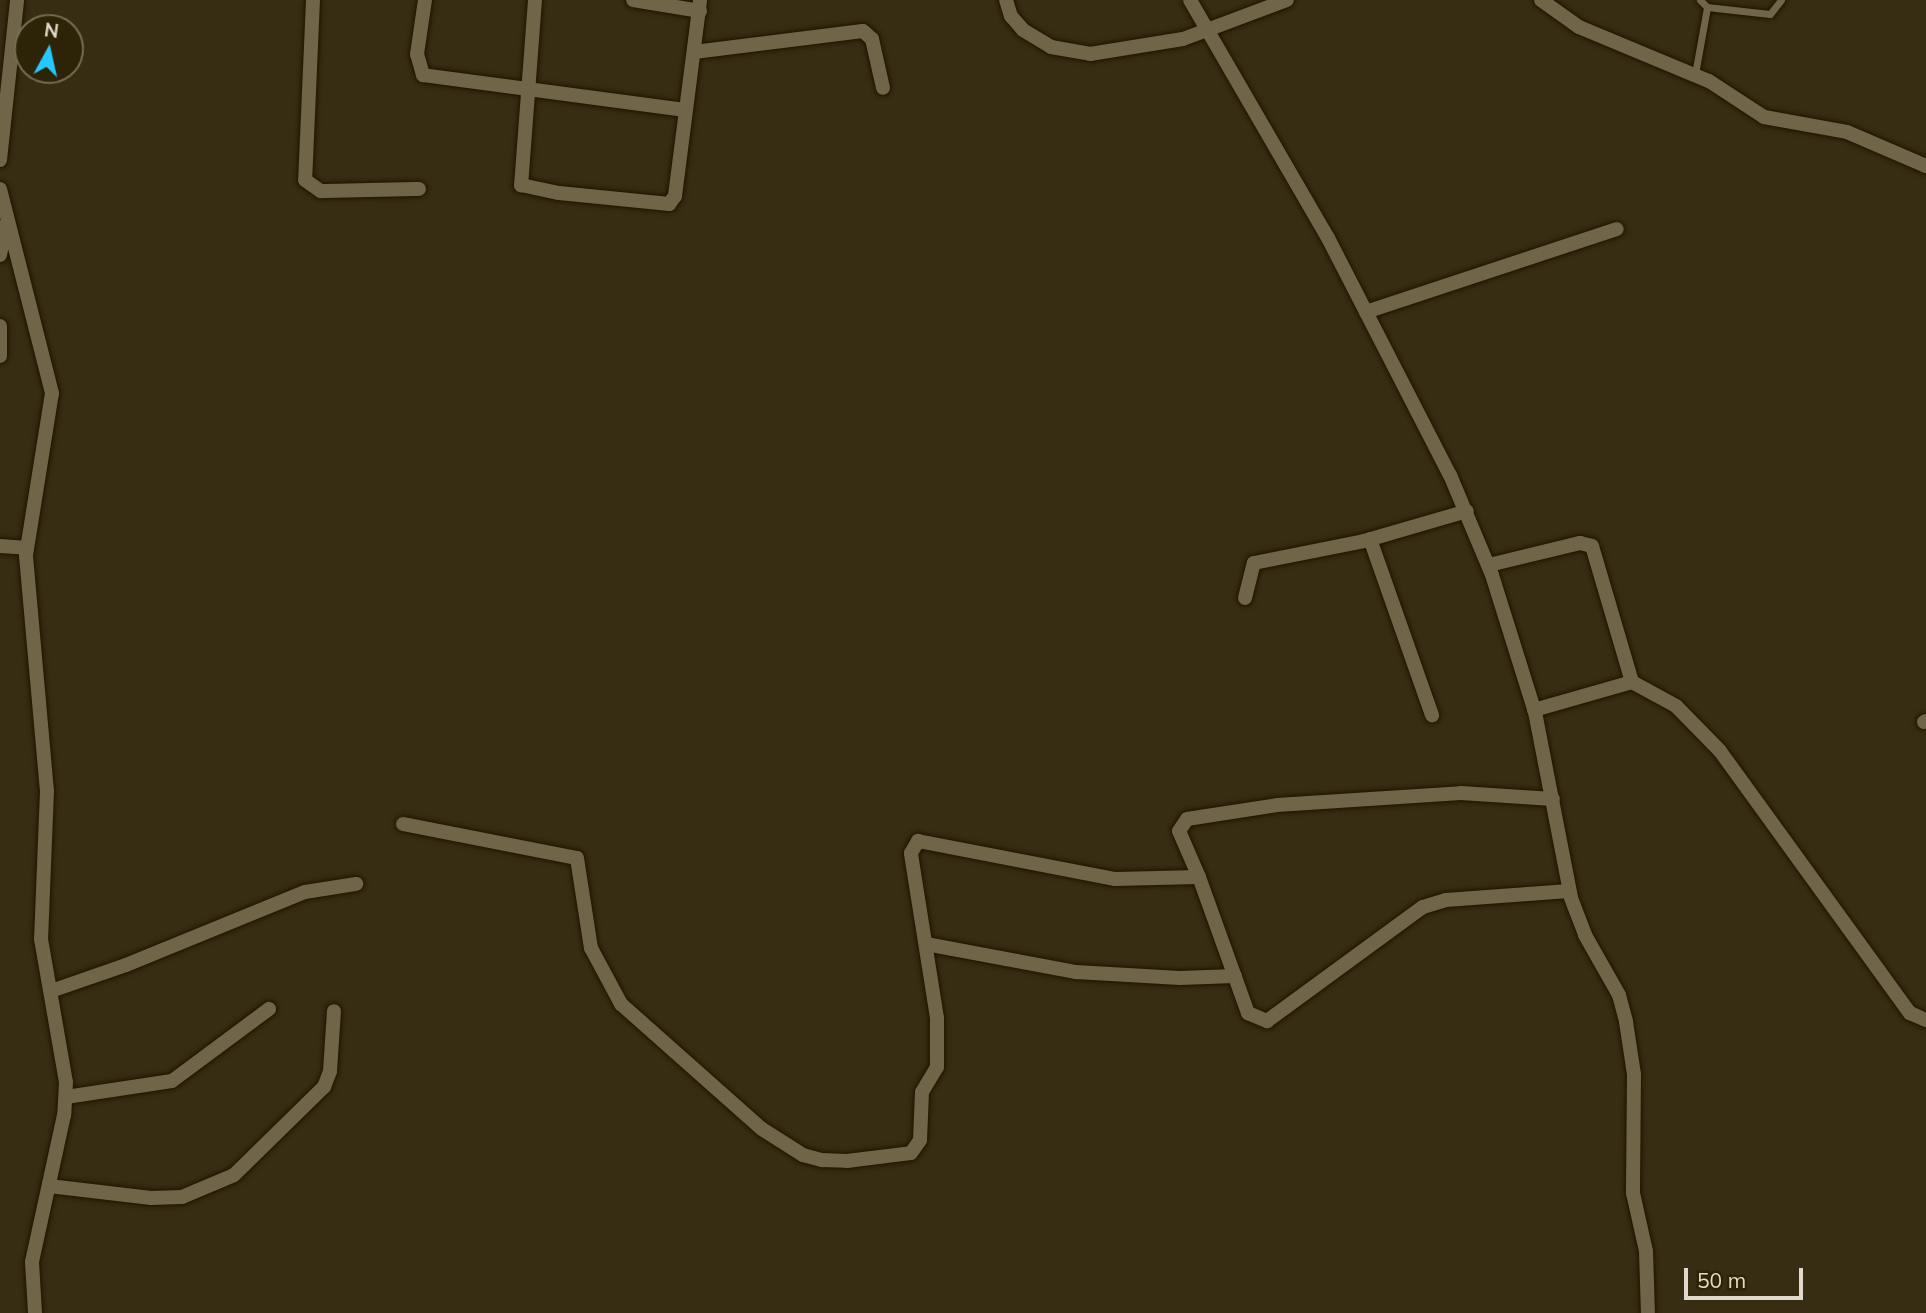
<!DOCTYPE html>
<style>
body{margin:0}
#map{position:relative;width:1926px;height:1313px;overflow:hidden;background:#372d12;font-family:Mulish,sans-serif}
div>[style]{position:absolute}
.roads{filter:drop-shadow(0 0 2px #1e1500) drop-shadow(0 0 2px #1e1500)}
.service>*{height:7px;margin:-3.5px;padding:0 3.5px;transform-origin:3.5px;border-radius:3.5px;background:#706548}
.minor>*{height:14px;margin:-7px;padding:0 7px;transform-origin:7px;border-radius:7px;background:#706548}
span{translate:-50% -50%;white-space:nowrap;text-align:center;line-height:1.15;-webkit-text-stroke:7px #2d2307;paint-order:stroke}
.north{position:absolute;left:14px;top:14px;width:70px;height:70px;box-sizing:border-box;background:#2d2307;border:2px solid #756c55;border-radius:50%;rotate:8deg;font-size:19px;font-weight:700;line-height:28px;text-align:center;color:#e0daca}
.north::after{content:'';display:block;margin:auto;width:24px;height:32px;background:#27c8ff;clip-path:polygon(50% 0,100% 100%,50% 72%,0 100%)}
.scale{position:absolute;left:1684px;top:1268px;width:119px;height:32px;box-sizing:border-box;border:4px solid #e0daca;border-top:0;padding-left:9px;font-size:21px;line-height:24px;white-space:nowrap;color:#e0daca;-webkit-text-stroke:5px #2d2307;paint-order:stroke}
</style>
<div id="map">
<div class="roads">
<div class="service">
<div style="left:1700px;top:0;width:10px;rotate:45deg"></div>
<div style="left:1707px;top:7px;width:63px;rotate:6.3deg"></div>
<div style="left:1770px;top:14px;width:18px;rotate:-52deg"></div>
<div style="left:1695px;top:74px;width:68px;rotate:-79.8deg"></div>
</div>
<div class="minor">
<div style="left:313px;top:0;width:180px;rotate:92.5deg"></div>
<div style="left:305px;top:180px;width:19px;rotate:35deg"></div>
<div style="left:321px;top:191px;width:98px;rotate:-1.2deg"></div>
<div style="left:425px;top:0;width:55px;rotate:98.4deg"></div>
<div style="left:417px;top:54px;width:22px;rotate:74deg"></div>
<div style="left:423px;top:75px;width:265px;rotate:7.6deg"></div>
<div style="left:535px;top:0;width:186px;rotate:94.3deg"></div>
<div style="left:521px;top:185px;width:39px;rotate:12deg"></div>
<div style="left:559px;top:193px;width:111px;rotate:5.7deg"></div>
<div style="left:669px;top:204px;width:10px;rotate:-53deg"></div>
<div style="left:675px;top:196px;width:198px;rotate:-82.7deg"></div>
<div style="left:633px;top:0;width:68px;rotate:9.3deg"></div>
<div style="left:1006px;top:0;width:17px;rotate:73deg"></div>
<div style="left:1011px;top:16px;width:18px;rotate:49deg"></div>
<div style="left:1023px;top:30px;width:33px;rotate:31deg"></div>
<div style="left:1051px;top:47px;width:40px;rotate:10deg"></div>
<div style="left:1090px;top:54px;width:94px;rotate:-9.2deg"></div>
<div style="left:1183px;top:39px;width:111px;rotate:-20.6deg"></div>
<div style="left:1190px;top:0;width:275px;rotate:59.9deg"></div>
<div style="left:1328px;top:238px;width:267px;rotate:62.8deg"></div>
<div style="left:1450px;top:475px;width:108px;rotate:67.2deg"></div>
<div style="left:1492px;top:575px;width:144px;rotate:72.6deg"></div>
<div style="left:1535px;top:712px;width:189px;rotate:79deg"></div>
<div style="left:1571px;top:898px;width:40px;rotate:69deg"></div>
<div style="left:1585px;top:935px;width:69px;rotate:60.5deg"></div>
<div style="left:1619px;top:995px;width:28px;rotate:75deg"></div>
<div style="left:1626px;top:1022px;width:53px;rotate:81.3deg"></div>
<div style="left:1634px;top:1074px;width:119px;rotate:90.5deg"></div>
<div style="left:1633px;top:1193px;width:59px;rotate:77.4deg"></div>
<div style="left:1646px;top:1251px;width:62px;rotate:88.2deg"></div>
<div style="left:1541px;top:0;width:47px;rotate:35.4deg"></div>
<div style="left:1579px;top:27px;width:141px;rotate:22.6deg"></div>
<div style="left:1709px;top:81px;width:66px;rotate:33.2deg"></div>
<div style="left:1764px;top:117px;width:84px;rotate:10.2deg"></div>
<div style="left:1847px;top:132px;width:86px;rotate:23.3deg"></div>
<div style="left:694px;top:52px;width:170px;rotate:-7.1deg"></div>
<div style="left:863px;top:31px;width:12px;rotate:42deg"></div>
<div style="left:872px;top:39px;width:50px;rotate:77.3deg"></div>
<div style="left:0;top:160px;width:161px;rotate:-83.9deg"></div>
<div style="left:0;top:189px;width:211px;rotate:75.7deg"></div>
<div style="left:52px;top:393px;width:165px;rotate:99.1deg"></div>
<div style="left:26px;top:556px;width:236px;rotate:84.9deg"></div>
<div style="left:47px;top:791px;width:148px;rotate:92.3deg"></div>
<div style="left:41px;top:939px;width:145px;rotate:80.1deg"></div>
<div style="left:66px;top:1082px;width:33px;rotate:93deg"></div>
<div style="left:64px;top:1115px;width:150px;rotate:102.3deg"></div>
<div style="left:32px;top:1262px;width:51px;rotate:86.6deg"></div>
<div style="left:0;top:255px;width:31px;rotate:-79deg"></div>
<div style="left:1366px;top:312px;width:264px;rotate:-18.3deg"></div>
<div style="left:0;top:326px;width:30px;rotate:90deg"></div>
<div style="left:1370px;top:539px;width:187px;rotate:70.6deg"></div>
<div style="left:0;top:546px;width:27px;rotate:4deg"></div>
<div style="left:1489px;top:565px;width:94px;rotate:-13.6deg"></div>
<div style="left:1580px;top:543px;width:12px;rotate:14deg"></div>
<div style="left:1592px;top:546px;width:142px;rotate:73.6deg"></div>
<div style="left:1245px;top:598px;width:36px;rotate:-76deg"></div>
<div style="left:1254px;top:563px;width:112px;rotate:-11.3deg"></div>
<div style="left:1364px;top:541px;width:107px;rotate:-16.2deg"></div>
<div style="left:1534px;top:710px;width:102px;rotate:-15.9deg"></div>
<div style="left:1632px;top:682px;width:50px;rotate:28.6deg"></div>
<div style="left:1676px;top:706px;width:63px;rotate:45.6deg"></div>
<div style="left:1720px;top:751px;width:324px;rotate:54.1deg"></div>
<div style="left:1910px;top:1013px;width:17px;rotate:24deg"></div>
<div style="left:1924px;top:722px;width:2px;rotate:-27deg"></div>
<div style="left:403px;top:824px;width:177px;rotate:11.1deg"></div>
<div style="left:577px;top:858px;width:91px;rotate:81.2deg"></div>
<div style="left:591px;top:948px;width:64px;rotate:61.8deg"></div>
<div style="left:621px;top:1004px;width:188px;rotate:41.6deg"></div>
<div style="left:762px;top:1129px;width:49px;rotate:32.4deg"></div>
<div style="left:803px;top:1155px;width:20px;rotate:15deg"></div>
<div style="left:822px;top:1160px;width:25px;rotate:2deg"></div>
<div style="left:847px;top:1161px;width:64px;rotate:-7.1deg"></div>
<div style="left:911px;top:1153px;width:16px;rotate:-55deg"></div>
<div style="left:920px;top:1140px;width:48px;rotate:-87.6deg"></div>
<div style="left:922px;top:1092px;width:29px;rotate:-59deg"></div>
<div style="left:937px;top:1067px;width:49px;rotate:-90deg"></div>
<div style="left:937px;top:1018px;width:167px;rotate:-99deg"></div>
<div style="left:911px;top:853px;width:14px;rotate:-60deg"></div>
<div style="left:918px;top:841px;width:201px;rotate:10.9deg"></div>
<div style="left:1115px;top:879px;width:84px;rotate:-1.4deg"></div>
<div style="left:1199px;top:877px;width:145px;rotate:70.2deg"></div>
<div style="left:1248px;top:1013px;width:21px;rotate:23deg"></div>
<div style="left:1267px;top:1021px;width:193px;rotate:-36.2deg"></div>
<div style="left:1423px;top:907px;width:24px;rotate:-17deg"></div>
<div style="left:1446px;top:900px;width:123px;rotate:-4.2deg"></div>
<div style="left:1199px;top:877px;width:50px;rotate:-113.5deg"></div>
<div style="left:1179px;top:831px;width:14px;rotate:-56deg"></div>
<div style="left:1187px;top:819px;width:91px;rotate:-8.8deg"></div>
<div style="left:1277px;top:805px;width:184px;rotate:-3.7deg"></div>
<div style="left:1461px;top:793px;width:92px;rotate:3.7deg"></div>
<div style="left:926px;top:944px;width:153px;rotate:10.6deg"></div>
<div style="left:1076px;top:972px;width:104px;rotate:3.3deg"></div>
<div style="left:1180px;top:978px;width:55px;rotate:-2.1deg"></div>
<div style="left:51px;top:991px;width:79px;rotate:-19.1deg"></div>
<div style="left:126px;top:965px;width:193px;rotate:-22.2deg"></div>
<div style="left:305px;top:892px;width:52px;rotate:-8.9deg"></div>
<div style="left:66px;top:1097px;width:107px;rotate:-8.6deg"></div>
<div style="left:172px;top:1081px;width:121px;rotate:-36.6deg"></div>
<div style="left:49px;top:1186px;width:103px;rotate:6.7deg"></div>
<div style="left:151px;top:1198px;width:31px;rotate:-2deg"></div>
<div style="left:182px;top:1197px;width:56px;rotate:-22.9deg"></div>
<div style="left:234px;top:1175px;width:126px;rotate:-44.4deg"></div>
<div style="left:324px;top:1087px;width:17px;rotate:-69deg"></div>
<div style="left:330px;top:1071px;width:60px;rotate:-86.2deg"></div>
</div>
</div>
<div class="north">N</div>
<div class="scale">50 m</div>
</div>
